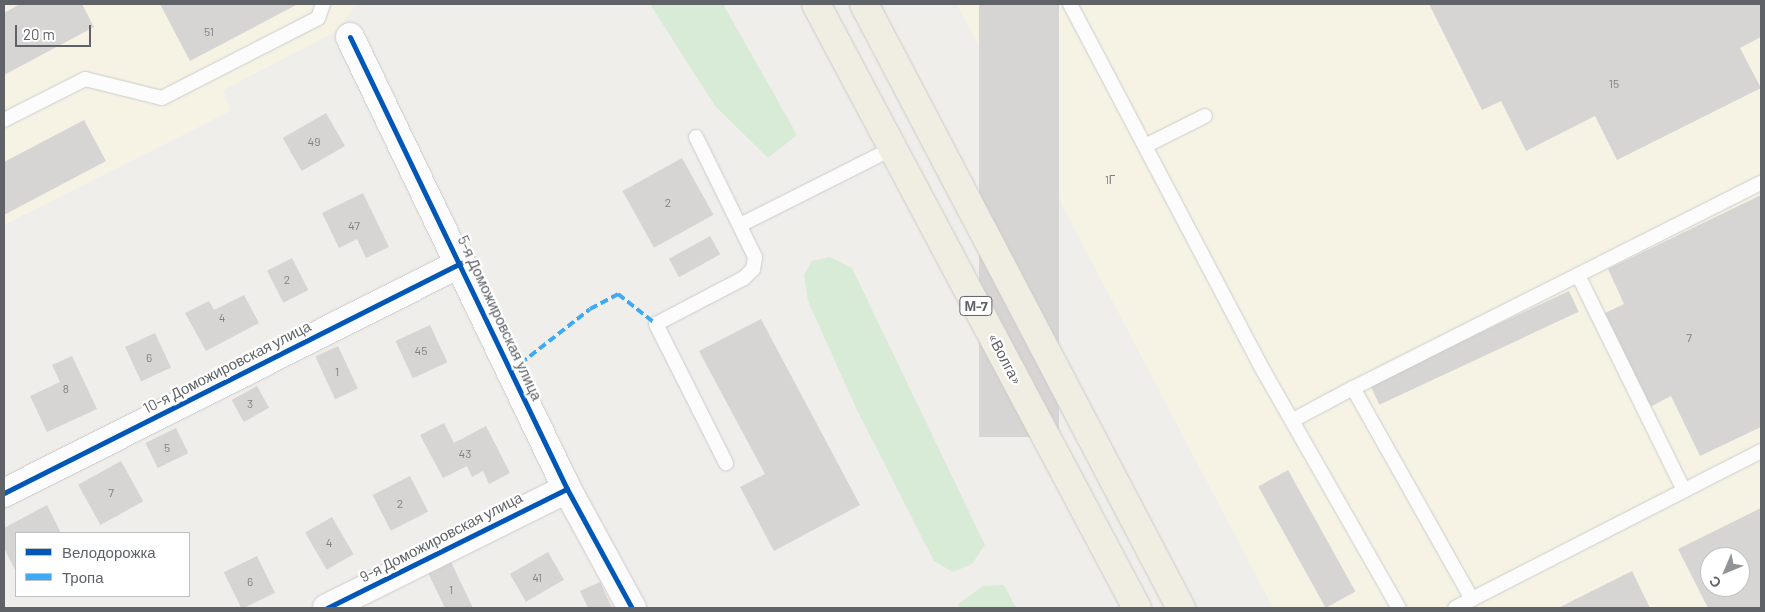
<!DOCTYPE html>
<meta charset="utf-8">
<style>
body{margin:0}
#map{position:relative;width:1765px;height:612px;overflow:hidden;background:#efeeea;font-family:Barlow,sans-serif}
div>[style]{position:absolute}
.commercial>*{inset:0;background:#f7f3e4}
.green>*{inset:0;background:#d8ebd6}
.building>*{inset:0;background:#d6d5d3;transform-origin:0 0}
.roads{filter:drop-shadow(0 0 1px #cbcccc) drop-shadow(0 0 1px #cbcccc)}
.lane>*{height:14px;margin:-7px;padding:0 7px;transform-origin:7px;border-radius:7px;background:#fdfcfc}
.street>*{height:28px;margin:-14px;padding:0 14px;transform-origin:14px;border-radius:14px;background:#fdfcfc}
.highway>*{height:28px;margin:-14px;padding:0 14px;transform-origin:14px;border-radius:14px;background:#f0ede3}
.quiet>*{height:4px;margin-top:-2px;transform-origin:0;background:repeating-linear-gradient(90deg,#3fa9f5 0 8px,transparent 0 12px)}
.cycleway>*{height:5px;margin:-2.5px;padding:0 2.5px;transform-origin:2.5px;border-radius:2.5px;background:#0057b8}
span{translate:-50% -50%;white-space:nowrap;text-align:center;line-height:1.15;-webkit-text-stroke:4.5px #fff;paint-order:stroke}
.number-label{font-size:12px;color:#7e8184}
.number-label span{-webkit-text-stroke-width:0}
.shield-label span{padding:1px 4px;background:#fff;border:1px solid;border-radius:4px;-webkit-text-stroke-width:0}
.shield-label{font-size:14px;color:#5f6368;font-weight:700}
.street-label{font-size:15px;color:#5f6368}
.frame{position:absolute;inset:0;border:5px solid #5f6368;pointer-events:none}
.legend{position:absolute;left:15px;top:532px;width:175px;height:65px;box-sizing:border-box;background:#fff;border:1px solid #bfc1c3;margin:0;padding:6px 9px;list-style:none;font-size:15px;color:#5f6368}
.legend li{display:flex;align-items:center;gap:10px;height:25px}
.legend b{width:25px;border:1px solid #bfc1c3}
.north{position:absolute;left:1700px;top:547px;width:50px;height:50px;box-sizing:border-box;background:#fff;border:1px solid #bfc1c3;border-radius:50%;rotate:225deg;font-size:14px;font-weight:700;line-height:20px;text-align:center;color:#5f6368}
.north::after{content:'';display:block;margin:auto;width:18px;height:22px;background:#919496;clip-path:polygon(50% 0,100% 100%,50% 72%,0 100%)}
.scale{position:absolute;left:15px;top:25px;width:76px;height:22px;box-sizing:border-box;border:2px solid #5f6368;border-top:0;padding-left:6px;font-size:15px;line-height:18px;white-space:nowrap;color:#5f6368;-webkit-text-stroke:4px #fff;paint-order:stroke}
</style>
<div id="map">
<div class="commercial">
<div style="clip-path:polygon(4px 4px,357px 4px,335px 32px,223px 90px,230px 111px,4px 225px)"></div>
<div style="clip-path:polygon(evenodd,957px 4px,1761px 4px,1761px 608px,1273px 608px,957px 4px,1710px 557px,1740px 557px,1740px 587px,1710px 587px,1710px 557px)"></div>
</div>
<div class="green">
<div style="clip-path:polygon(650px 4px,723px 4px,797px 135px,768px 158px,715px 106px)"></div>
<div style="clip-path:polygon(830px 257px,852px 268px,985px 545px,972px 564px,953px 572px,934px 561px,857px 410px,808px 301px,804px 275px,812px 261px)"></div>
<div style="clip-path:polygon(1004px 585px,1016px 608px,960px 608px,958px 604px,983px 586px)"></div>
</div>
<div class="building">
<div style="clip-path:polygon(20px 4px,82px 4px,94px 27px,4px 75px,4px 13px)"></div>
<div style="clip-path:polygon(160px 4px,298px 4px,190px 61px)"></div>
<div style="left:979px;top:4px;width:80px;height:433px"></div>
<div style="clip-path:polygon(1429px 4px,1761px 4px,1761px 37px,1740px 48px,1761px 88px,1617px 160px,1595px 116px,1526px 151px,1501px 101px,1482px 110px)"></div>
<div style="left:326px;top:113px;width:38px;height:50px;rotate:60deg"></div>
<div style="clip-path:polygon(84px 120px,106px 161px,4px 215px,4px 162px)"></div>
<div style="left:682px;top:158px;width:65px;height:68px;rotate:61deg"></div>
<div style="clip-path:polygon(363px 193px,389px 247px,366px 258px,357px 239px,339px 248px,322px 213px)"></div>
<div style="clip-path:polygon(1761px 195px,1761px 427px,1700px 456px,1671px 396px,1650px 407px,1605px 313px,1624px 304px,1608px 269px)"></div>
<div style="left:710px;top:236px;width:21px;height:47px;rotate:61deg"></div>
<div style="left:292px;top:258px;width:36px;height:28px;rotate:63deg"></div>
<div style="left:1569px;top:291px;width:23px;height:220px;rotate:65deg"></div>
<div style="clip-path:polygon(244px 295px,259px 323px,206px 351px,185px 313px,209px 301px,214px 310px)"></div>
<div style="clip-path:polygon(761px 319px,860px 505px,774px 551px,740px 487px,765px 474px,699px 351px)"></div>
<div style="left:430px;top:325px;width:41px;height:38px;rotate:65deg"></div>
<div style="left:155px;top:333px;width:38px;height:33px;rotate:65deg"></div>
<div style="left:338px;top:346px;width:47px;height:25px;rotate:65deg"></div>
<div style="clip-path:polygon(72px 356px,97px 409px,47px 432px,30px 396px,60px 382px,52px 365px)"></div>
<div style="left:257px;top:386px;width:25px;height:29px;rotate:61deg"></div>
<div style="clip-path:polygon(444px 423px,454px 443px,486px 426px,510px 473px,489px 484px,483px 471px,472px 477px,467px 466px,443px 478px,420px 435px)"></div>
<div style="left:176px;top:428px;width:28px;height:34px;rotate:64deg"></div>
<div style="left:121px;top:461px;width:46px;height:49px;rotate:61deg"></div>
<div style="left:1288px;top:470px;width:139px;height:34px;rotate:61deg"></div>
<div style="left:410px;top:476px;width:40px;height:42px;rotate:63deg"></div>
<div style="clip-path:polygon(47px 505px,61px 533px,16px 533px,16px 572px,4px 548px,4px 528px)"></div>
<div style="clip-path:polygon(evenodd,1761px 508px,1761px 608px,1708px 608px,1678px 549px,1761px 508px,1710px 557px,1740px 557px,1740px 587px,1710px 587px,1710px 557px)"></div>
<div style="left:332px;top:517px;width:43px;height:31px;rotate:60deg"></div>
<div style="left:548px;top:552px;width:32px;height:44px;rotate:60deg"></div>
<div style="left:257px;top:556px;width:41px;height:37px;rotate:64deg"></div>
<div style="clip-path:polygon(451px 562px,473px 608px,445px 608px,428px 573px)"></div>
<div style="clip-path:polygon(1632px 571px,1650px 608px,1558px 608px)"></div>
<div style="clip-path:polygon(600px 582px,612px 608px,588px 608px,580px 591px)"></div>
</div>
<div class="roads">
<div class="lane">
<div style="left:1070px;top:4px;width:406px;rotate:62.2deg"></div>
<div style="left:1259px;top:363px;width:282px;rotate:60.3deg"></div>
<div style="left:4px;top:120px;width:91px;rotate:-26.8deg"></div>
<div style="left:85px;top:79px;width:79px;rotate:13.9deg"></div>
<div style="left:162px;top:98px;width:175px;rotate:-27.1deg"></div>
<div style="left:318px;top:18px;width:15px;rotate:-70deg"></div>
<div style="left:696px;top:137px;width:134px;rotate:63.8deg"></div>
<div style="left:755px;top:257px;width:12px;rotate:99deg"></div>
<div style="left:753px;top:269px;width:13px;rotate:135deg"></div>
<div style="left:744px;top:278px;width:99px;rotate:152.4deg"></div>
<div style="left:656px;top:324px;width:156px;rotate:63.3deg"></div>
<div style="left:1145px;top:146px;width:67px;rotate:-26.6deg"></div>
<div style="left:740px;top:225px;width:169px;rotate:-26.7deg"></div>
<div style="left:1578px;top:275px;width:240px;rotate:63.8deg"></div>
<div style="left:1353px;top:388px;width:457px;rotate:-26.7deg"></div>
<div style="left:1293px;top:420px;width:68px;rotate:-28.1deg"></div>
<div style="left:1353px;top:388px;width:242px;rotate:60.6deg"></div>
<div style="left:1472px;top:599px;width:19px;rotate:152deg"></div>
<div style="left:1472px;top:599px;width:325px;rotate:-27.1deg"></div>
</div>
<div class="street">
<div style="left:350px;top:37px;width:501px;rotate:64.35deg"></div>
<div style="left:567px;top:489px;width:136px;rotate:61.4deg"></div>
<div style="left:4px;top:493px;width:512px;rotate:-26.72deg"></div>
<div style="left:327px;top:608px;width:268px;rotate:-26.4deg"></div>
</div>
<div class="highway">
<div style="left:816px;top:4px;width:684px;rotate:62.01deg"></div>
<div style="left:864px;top:4px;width:682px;rotate:62.31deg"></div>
</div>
</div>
<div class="quiet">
<div style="left:511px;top:371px;width:100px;rotate:-38.1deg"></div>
<div style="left:590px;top:309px;width:32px;rotate:-28deg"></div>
<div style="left:618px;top:294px;width:48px;rotate:38.3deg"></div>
</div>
<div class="cycleway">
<div style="left:350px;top:37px;width:501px;rotate:64.35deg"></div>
<div style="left:567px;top:489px;width:136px;rotate:61.4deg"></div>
<div style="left:4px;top:493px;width:512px;rotate:-26.72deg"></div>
<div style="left:327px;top:608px;width:268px;rotate:-26.4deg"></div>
</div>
<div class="number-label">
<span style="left:209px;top:32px">51</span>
<span style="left:1614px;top:84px">15</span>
<span style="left:314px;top:142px">49</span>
<span style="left:1110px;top:180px">1Г</span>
<span style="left:668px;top:203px">2</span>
<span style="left:354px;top:226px">47</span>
<span style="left:287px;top:280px">2</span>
<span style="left:222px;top:318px">4</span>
<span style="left:1689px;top:338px">7</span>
<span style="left:421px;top:351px">45</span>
<span style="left:149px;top:358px">6</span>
<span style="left:337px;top:372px">1</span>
<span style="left:66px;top:389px">8</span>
<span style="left:250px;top:404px">3</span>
<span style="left:167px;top:448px">5</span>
<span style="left:465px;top:454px">43</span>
<span style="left:111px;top:493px">7</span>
<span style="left:400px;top:504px">2</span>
<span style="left:329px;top:543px">4</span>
<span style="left:537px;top:578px">41</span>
<span style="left:250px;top:582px">6</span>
<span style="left:451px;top:590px">1</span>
</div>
<div class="shield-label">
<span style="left:976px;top:306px">М-7</span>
</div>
<div class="street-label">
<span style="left:500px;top:318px;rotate:65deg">5-я Доможировская улица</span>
<span style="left:1005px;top:359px;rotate:62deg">«Волга»</span>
<span style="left:227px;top:367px;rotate:-27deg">10-я Доможировская улица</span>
<span style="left:441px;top:537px;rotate:-27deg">9-я Доможировская улица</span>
</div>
<div class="frame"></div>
<ul class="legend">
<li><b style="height:6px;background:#0057b8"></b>Велодорожка</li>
<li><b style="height:6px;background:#3fa9f5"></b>Тропа</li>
</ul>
<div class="north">С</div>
<div class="scale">20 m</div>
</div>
